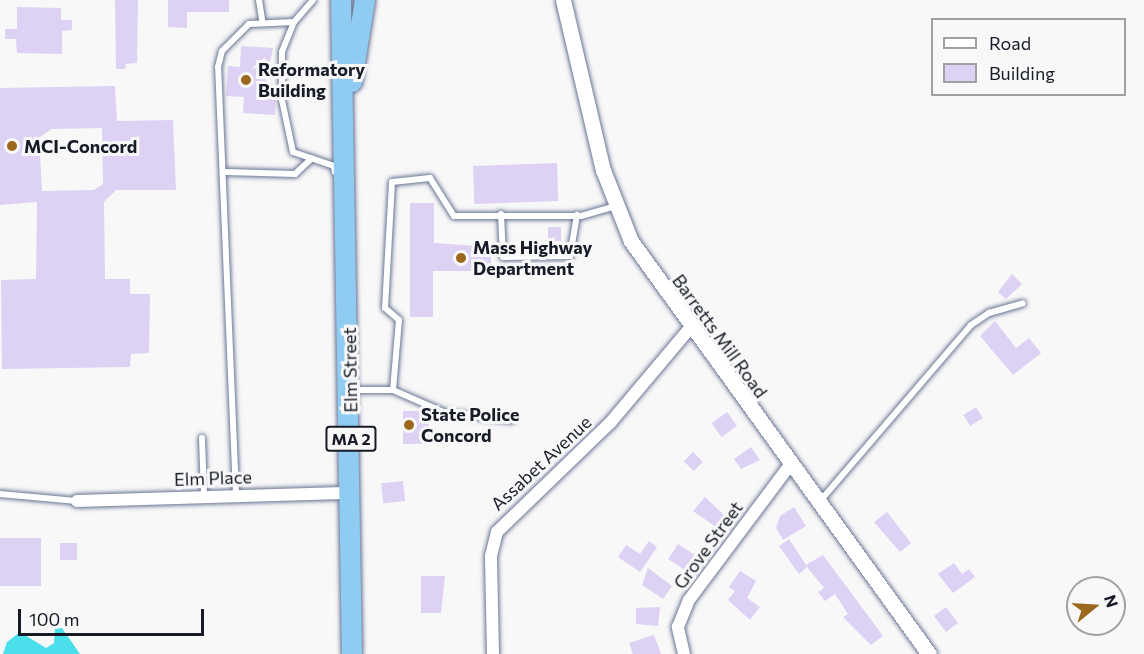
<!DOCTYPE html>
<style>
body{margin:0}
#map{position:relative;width:1144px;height:654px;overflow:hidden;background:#f8f8f8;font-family:Commissioner,sans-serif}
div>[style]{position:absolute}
.water>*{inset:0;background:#4bdeeb}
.building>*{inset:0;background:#ddd1f4;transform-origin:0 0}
.roads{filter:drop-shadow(0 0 2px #6b7695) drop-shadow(0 0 2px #6b7695)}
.service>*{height:6px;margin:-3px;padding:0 3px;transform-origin:3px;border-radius:3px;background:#fff}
.minor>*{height:12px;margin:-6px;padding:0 6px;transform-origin:6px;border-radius:6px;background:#fff}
.tertiary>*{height:15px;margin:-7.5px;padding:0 7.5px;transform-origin:7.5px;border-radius:7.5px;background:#fff}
.trunk>*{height:20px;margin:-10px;padding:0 10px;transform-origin:10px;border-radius:10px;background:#90ccf2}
.dots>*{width:16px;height:16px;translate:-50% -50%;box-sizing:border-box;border:3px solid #f8f8f8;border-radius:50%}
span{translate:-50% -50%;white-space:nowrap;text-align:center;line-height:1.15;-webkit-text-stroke:6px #f8f8f8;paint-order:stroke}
.shield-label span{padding:2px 4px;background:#f8f8f8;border:2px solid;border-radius:4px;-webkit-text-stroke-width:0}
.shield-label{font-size:16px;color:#161b27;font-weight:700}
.poi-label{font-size:18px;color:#161b27;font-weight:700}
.left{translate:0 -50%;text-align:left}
.street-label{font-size:18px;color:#161b27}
.legend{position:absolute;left:931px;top:18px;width:195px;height:78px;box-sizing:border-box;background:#f8f8f8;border:2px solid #9ea0a4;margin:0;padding:8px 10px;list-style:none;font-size:18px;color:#161b27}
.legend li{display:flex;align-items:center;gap:12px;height:30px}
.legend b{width:30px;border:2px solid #9ea0a4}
.north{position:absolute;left:1066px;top:576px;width:60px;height:60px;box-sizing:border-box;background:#f8f8f8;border:2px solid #9ea0a4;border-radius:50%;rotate:72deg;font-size:16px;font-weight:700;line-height:24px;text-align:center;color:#161b27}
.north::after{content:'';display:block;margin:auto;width:21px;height:27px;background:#9b681d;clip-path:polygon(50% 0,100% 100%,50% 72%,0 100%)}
.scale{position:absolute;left:18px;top:609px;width:186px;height:27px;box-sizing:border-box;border:3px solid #161b27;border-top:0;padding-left:8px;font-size:18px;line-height:21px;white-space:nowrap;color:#161b27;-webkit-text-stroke:4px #f8f8f8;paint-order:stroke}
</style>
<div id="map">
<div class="water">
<div style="clip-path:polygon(62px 628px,80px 654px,3px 654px,7px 642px,20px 632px,46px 648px,54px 643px,55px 629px)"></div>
</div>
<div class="building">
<div style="clip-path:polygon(115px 0,138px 0,137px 63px,126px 64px,125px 69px,116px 69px)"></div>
<div style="clip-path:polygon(168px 0,229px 0,229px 12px,187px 12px,187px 28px,168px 27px)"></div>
<div style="clip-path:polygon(17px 7px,61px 8px,61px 20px,72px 20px,72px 30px,62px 31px,62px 54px,17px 53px,16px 39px,5px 39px,5px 29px,17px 29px)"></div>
<div style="clip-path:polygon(241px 46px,273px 48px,264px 92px,276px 92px,275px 115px,243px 113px,244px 97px,226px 96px,228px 66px,240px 67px)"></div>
<div style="clip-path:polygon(evenodd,115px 86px,117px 121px,173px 120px,176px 190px,116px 190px,104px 202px,105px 279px,130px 279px,130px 294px,150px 294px,149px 353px,131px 354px,130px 367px,2px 369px,1px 280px,36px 279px,37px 202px,0 205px,0 88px,115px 86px,102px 128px,103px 184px,94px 190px,42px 191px,39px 138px,51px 129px,102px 128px)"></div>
<div style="left:557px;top:163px;width:38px;height:84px;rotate:88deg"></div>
<div style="clip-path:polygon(410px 203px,434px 203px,434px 243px,491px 247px,491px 271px,433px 271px,433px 317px,410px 317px)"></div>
<div style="left:548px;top:227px;width:13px;height:14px"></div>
<div style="clip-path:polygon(1012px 274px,1022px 284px,1006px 299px,998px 292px)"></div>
<div style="clip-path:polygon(995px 321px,1016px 348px,1029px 338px,1041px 353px,1013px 375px,980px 336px)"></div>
<div style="left:976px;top:407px;width:13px;height:15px;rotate:58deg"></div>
<div style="left:403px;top:411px;width:26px;height:33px"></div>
<div style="left:727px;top:412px;width:17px;height:19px;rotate:54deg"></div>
<div style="clip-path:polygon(751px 447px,760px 460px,741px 469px,734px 459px)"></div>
<div style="left:693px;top:452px;width:14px;height:13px;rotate:45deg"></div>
<div style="left:403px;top:481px;width:20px;height:22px;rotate:84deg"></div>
<div style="clip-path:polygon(705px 497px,725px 516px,716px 527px,693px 511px)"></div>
<div style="clip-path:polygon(794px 507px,806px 526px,783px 540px,776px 528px,780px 516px)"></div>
<div style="clip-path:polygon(887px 512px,911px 543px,900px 552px,874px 522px)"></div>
<div style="left:0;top:538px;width:41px;height:48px"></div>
<div style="clip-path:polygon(789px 539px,806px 565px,823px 555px,883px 636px,871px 645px,843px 617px,848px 614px,835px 594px,825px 601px,818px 592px,824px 588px,807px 567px,799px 574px,779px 546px)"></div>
<div style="clip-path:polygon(649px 541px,657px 547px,640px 572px,618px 557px,626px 545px,640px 554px)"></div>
<div style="left:60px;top:543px;width:17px;height:17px"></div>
<div style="left:678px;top:544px;width:20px;height:18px;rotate:33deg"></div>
<div style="clip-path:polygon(954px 563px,962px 574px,969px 569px,975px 577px,953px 593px,938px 574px)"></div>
<div style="clip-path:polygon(648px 568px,672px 586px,663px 599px,642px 585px)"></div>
<div style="clip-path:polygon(740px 571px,756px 581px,747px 598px,760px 607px,750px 620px,728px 600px,735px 591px,729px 587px)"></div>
<div style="clip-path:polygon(421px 576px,445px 576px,441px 613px,421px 613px)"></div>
<div style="clip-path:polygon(660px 607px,658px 626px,636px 624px,636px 608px)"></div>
<div style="left:946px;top:607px;width:20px;height:15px;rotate:53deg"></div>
<div style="clip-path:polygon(654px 635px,661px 654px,633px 654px,629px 643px)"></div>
</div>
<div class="roads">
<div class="service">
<div style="left:259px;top:0;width:20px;rotate:81deg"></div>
<div style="left:294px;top:22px;width:32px;rotate:112deg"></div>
<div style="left:282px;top:52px;width:48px;rotate:90deg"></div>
<div style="left:282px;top:100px;width:53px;rotate:78.1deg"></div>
<div style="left:293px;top:152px;width:43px;rotate:18.9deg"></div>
<div style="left:334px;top:166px;width:6px;rotate:81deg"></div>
<div style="left:226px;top:172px;width:69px;rotate:1.7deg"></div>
<div style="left:295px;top:174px;width:23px;rotate:-43deg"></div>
<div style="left:501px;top:214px;width:43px;rotate:87.3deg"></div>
<div style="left:503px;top:257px;width:67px;rotate:-0.9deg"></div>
<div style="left:570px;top:256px;width:42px;rotate:-80.3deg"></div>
<div style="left:351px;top:390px;width:42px"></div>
<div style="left:393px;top:390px;width:70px;rotate:-85.1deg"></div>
<div style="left:399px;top:320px;width:18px;rotate:-139deg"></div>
<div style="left:385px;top:308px;width:126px;rotate:-86.8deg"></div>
<div style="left:392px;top:182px;width:38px;rotate:-6deg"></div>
<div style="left:430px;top:178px;width:45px;rotate:57.7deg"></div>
<div style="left:454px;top:216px;width:127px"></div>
<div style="left:581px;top:216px;width:35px;rotate:-16deg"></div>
<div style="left:393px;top:390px;width:58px;rotate:23.5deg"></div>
<div style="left:446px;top:413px;width:66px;rotate:6.1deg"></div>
<div style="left:202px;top:438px;width:58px;rotate:88deg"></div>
<div style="left:0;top:494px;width:77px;rotate:5.2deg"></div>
<div style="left:236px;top:494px;width:427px;rotate:-92.4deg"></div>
<div style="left:218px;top:67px;width:16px;rotate:-76deg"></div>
<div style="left:222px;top:51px;width:38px;rotate:-45deg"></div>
<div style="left:249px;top:24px;width:45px;rotate:-2.5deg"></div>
<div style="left:294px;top:22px;width:29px;rotate:-49deg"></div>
<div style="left:821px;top:500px;width:230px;rotate:-49.4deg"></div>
<div style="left:971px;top:325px;width:22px;rotate:-34deg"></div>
<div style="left:989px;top:313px;width:35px;rotate:-16deg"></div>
</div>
<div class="minor">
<div style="left:77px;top:501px;width:274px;rotate:-1.7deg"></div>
<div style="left:493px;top:654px;width:98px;rotate:-91.2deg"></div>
<div style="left:491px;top:556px;width:25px;rotate:-76deg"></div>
<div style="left:497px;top:532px;width:157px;rotate:-44deg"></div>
<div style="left:610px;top:423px;width:124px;rotate:-49.9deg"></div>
<div style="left:684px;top:654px;width:28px;rotate:-103deg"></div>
<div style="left:678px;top:627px;width:29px;rotate:-68deg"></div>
<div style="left:689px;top:600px;width:169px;rotate:-53.2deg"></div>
</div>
<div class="tertiary">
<div style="left:563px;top:0;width:175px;rotate:76.8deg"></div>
<div style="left:603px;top:170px;width:76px;rotate:68.5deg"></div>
<div style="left:631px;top:241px;width:509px;rotate:54.19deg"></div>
</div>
<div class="trunk">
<div style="left:341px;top:0;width:654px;rotate:89.04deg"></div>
<div style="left:352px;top:82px;width:83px;rotate:-81deg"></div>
</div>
</div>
<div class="dots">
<div style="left:246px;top:80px;background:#9b681d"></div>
<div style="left:12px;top:146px;background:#9b681d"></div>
<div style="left:461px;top:258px;background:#9b681d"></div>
<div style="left:409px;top:425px;background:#9b681d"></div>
</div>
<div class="shield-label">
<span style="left:351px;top:439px">MA 2</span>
</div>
<div class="poi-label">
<span class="left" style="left:258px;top:80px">Reformatory<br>Building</span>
<span class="left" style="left:24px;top:146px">MCI-Concord</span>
<span class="left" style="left:473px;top:258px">Mass Highway<br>Department</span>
<span class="left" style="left:421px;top:425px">State Police<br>Concord</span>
</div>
<div class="street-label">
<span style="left:720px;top:336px;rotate:54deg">Barretts Mill Road</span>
<span style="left:350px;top:370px;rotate:-91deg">Elm Street</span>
<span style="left:541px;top:463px;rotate:-43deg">Assabet Avenue</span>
<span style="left:213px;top:478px;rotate:-2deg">Elm Place</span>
<span style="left:708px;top:545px;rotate:-54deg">Grove Street</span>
</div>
<ul class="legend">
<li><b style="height:8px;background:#fff"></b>Road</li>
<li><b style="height:16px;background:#ddd1f4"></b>Building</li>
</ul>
<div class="north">N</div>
<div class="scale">100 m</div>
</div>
